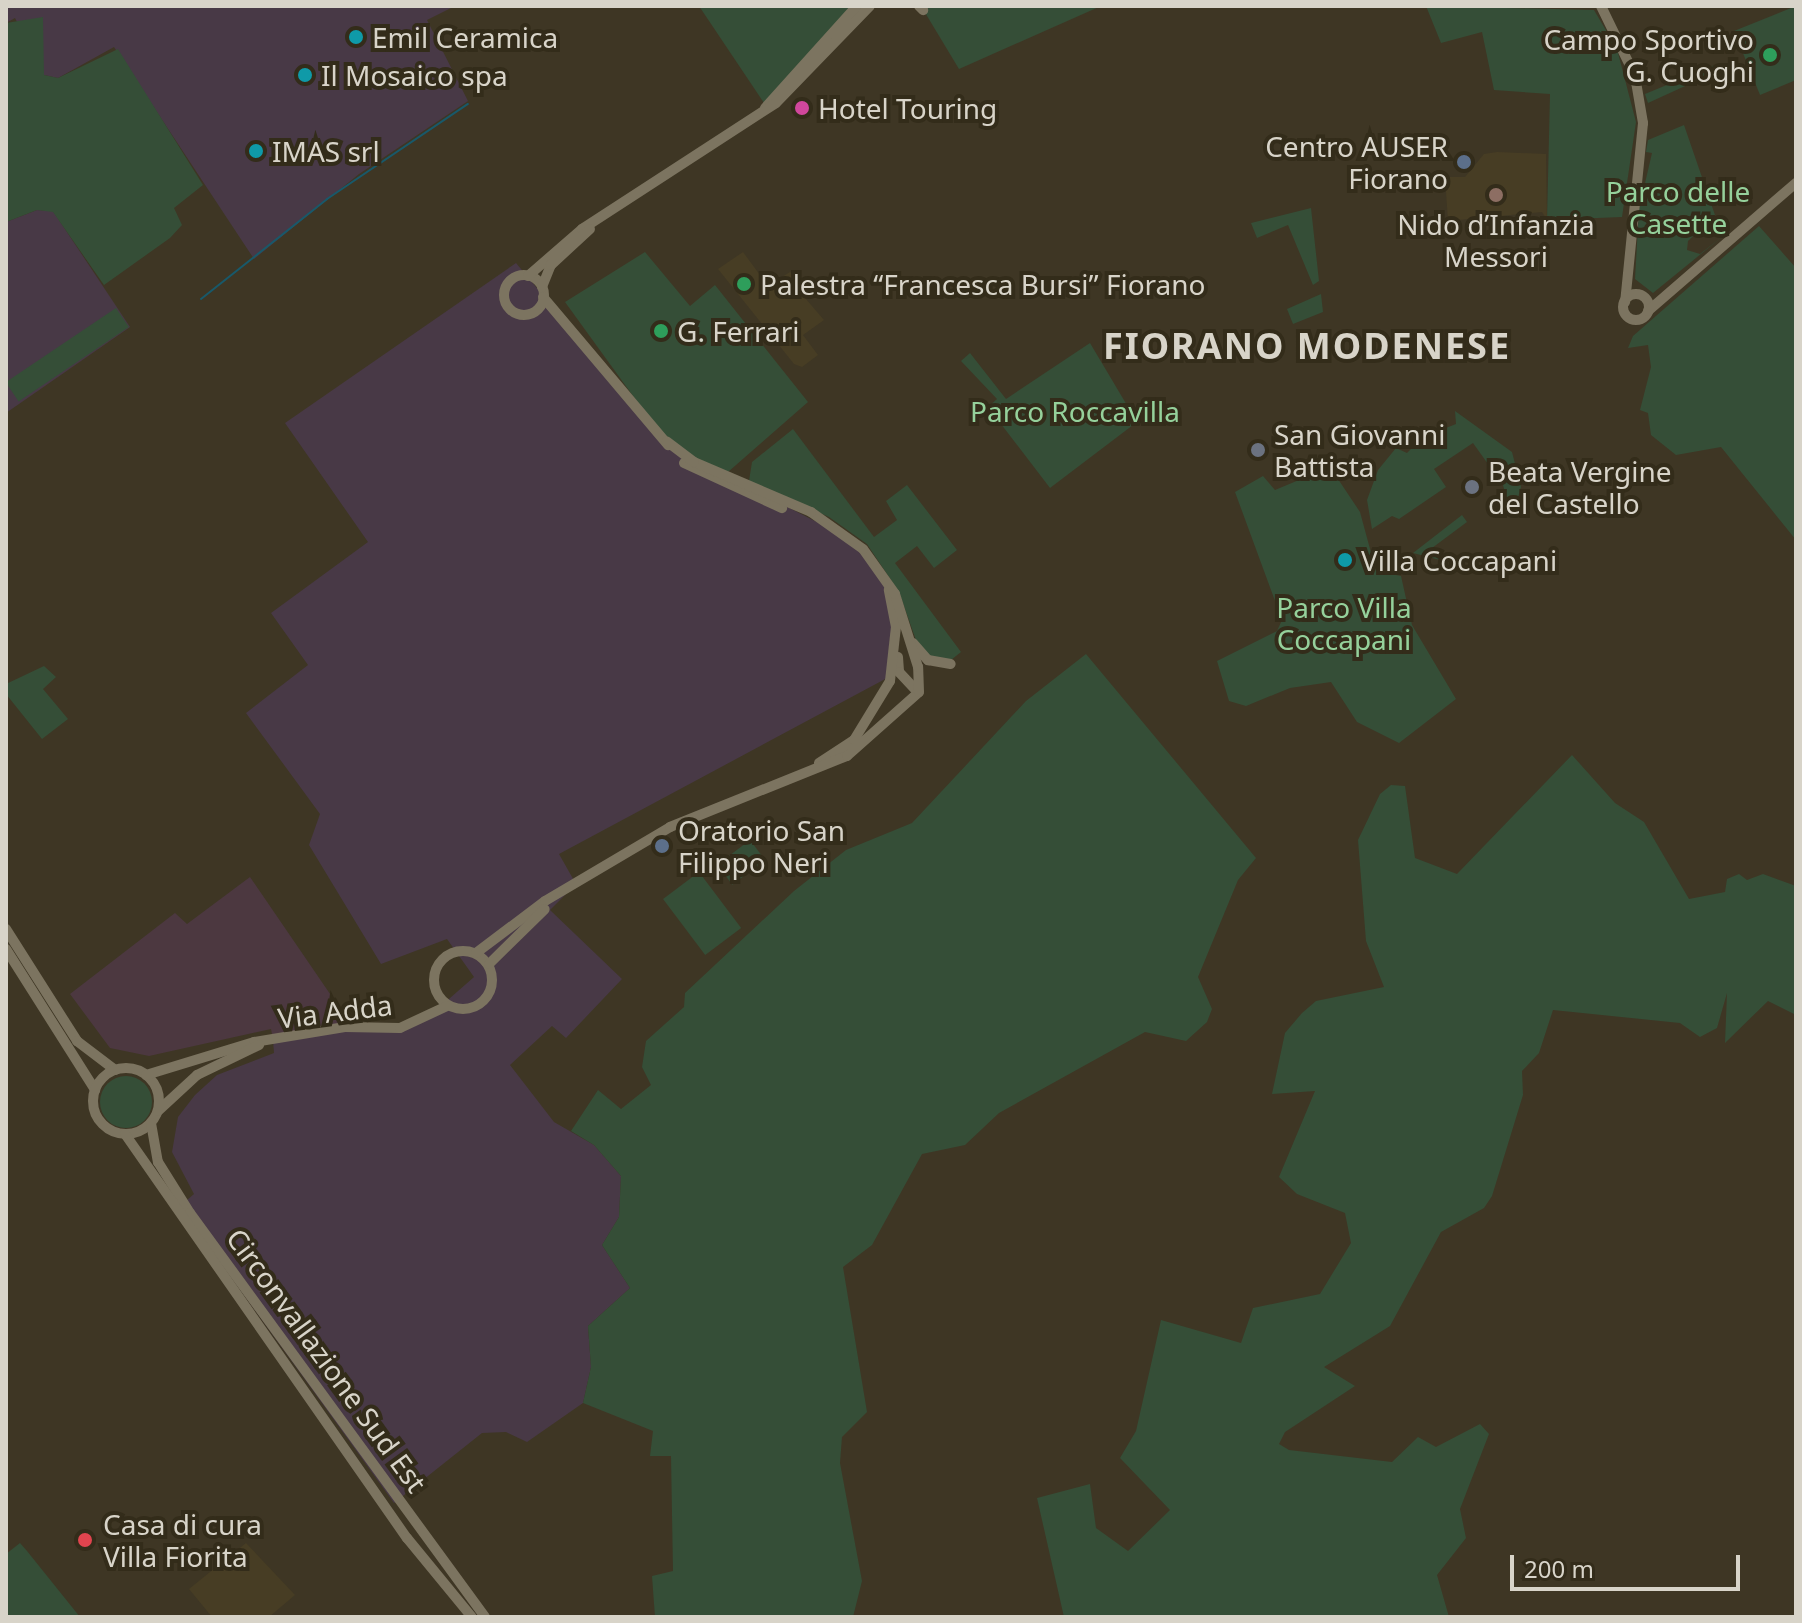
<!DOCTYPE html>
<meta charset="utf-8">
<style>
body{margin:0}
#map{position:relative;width:1802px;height:1623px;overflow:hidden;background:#3e3624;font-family:"Noto Sans",sans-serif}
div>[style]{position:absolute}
.commercial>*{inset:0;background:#4c3840}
.industrial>*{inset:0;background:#483946}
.built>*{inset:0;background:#473d24}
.green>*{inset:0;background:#354e37;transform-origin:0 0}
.round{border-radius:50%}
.stream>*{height:2px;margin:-1px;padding:0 1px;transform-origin:1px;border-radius:1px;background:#18596a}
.secondary>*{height:10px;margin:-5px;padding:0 5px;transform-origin:5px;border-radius:5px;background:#7c7460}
.secondary>.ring{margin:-5px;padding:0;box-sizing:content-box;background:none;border:10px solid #7c7460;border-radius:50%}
.dots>*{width:22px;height:22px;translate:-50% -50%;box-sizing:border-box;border:4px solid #332c1a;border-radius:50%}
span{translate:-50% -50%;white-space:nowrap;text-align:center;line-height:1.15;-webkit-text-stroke:8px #332c1a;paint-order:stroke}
.poi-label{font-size:28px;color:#d8d4c9}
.left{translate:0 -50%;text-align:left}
.right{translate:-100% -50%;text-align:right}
.park-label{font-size:28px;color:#95d19b}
.street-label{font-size:28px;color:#d8d4c9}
.district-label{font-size:36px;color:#d8d4c9;font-weight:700;letter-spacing:2px}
.frame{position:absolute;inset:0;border:8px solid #d8d4c9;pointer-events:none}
.scale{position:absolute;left:1510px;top:1555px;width:230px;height:36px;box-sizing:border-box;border:4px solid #d8d4c9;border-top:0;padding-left:10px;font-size:24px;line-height:28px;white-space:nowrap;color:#d8d4c9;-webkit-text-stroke:6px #332c1a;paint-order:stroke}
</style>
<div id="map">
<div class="commercial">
<div style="clip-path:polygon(250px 877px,354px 1029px,273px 1040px,271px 1029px,149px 1056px,110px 1048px,70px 994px,175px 913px,187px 924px)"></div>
</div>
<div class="industrial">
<div style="clip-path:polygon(6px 6px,455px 6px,427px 20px,468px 101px,359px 174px,254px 259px,114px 47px,58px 78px,44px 75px,15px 18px,6px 23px)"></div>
<div style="clip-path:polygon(37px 210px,53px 211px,130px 327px,6px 413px,6px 222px)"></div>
<div style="clip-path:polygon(516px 263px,670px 447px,852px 540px,883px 578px,902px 670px,559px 854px,576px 884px,550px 910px,622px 979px,566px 1038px,552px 1026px,510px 1065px,554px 1122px,594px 1145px,621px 1176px,619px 1217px,602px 1245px,630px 1288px,588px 1326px,591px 1367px,583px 1403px,527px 1442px,506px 1432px,482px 1433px,394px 1503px,180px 1206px,194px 1194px,172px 1152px,178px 1117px,195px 1095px,217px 1075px,274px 1053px,273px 1040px,425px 1020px,474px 977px,447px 939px,381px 964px,309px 845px,320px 814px,246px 713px,308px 665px,271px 613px,368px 542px,285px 423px)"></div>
</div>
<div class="built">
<div style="clip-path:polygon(1497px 152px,1546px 154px,1547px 220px,1542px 212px,1448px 221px,1445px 177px,1465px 177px,1484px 154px)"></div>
<div style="clip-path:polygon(743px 252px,768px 286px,790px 272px,795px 276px,793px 284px,824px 320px,803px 335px,818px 355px,802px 367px,794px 364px,718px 269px)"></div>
<div style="clip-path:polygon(246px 1543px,295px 1595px,269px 1617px,212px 1617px,189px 1589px)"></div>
</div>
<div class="green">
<div style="clip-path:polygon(699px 6px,865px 6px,766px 106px)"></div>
<div style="clip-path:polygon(921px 6px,1101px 6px,959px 69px)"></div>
<div style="clip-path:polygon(1426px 6px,1594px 10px,1617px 49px,1636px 122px,1622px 217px,1547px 220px,1550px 94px,1494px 90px,1482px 32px,1441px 43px)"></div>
<div style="clip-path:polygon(1796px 6px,1796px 80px,1760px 95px,1734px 31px)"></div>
<div style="clip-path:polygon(43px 17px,44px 75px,58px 78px,118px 49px,203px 185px,174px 208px,182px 225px,170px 238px,104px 285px,53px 212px,37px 210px,6px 222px,6px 23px)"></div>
<div style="clip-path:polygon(1715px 65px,1718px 71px,1648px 103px,1645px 94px)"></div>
<div style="clip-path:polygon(1684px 125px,1715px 215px,1688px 241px,1687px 250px,1700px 254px,1723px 236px,1653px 293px,1635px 279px,1639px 209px,1652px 153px,1646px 152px,1648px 140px)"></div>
<div style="clip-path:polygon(1311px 208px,1319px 281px,1313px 285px,1288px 225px,1257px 238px,1251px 223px)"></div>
<div style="clip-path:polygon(1759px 226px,1796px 268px,1796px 540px,1721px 447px,1676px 455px,1651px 435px,1648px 413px,1640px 410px,1651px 367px,1648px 345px,1628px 348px,1633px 336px)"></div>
<div style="clip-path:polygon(645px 252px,690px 306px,715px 285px,808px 402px,720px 479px,670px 447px,565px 302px)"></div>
<div style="clip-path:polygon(1321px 294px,1323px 312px,1293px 324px,1287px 309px)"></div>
<div style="left:116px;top:308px;width:23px;height:133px;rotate:56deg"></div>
<div style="clip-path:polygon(1090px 343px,1137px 422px,1050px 488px,988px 407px,997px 399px,961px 361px,970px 353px,1006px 399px)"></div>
<div style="clip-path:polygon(1455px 411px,1512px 452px,1521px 487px,1512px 518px,1503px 485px,1473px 443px,1434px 469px,1446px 487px,1399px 519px,1392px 516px,1372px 529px,1367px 500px,1378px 470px,1396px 448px,1407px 453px,1423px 437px,1456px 424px)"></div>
<div style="clip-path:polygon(793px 429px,874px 537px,897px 520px,886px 501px,907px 485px,957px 550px,934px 568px,917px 546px,895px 563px,961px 652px,951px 660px,928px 656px,917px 643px,899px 592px,867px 544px,829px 517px,749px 481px,752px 462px)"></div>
<div style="clip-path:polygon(1330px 467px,1360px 512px,1376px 571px,1401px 576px,1412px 625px,1456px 699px,1399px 743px,1357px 722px,1331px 682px,1290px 688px,1246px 706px,1229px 701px,1217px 661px,1277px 631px,1282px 620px,1235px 492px,1263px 476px,1275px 490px)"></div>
<div style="clip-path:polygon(1462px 515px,1467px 522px,1432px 548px,1440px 560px,1413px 553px)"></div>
<div style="clip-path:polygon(1086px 654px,1256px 858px,1238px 880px,1198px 977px,1212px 1009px,1207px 1022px,1186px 1041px,1145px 1032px,999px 1113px,965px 1145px,922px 1154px,872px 1245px,843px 1267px,867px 1412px,842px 1437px,840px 1463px,862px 1581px,853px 1617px,655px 1617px,652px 1576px,673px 1571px,671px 1456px,650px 1456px,653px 1431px,583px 1403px,591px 1367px,588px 1326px,630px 1288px,602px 1245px,619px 1217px,621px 1176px,594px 1145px,571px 1131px,598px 1090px,621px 1109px,651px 1085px,642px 1067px,646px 1041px,684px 1007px,685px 993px,794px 891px,846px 850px,912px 823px,1026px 701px)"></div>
<div style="clip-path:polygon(44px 666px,56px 677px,43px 689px,68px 719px,42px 739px,6px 694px,6px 684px)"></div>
<div style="clip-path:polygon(1572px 755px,1615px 803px,1644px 822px,1689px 899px,1725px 892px,1727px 879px,1739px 874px,1747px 880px,1763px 874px,1796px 886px,1796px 1015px,1768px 1001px,1725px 1043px,1727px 993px,1717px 1028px,1700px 1037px,1680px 1023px,1553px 1010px,1539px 1053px,1522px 1071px,1523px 1095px,1492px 1196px,1484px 1208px,1441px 1232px,1390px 1326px,1324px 1367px,1355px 1386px,1285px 1432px,1279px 1444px,1289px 1450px,1392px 1462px,1418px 1437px,1436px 1447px,1480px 1424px,1489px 1434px,1460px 1509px,1466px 1538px,1437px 1575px,1449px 1617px,1064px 1617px,1037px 1498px,1090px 1484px,1096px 1528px,1128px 1551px,1170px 1510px,1120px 1458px,1136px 1431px,1161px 1320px,1241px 1343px,1253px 1308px,1320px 1294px,1351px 1243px,1345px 1213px,1297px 1194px,1279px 1177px,1315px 1091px,1272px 1094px,1285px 1033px,1302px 1013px,1316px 1001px,1384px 987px,1366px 941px,1358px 840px,1380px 794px,1391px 785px,1405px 786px,1415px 858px,1457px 874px)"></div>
<div style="left:750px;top:840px;width:25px;height:41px;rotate:53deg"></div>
<div style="left:699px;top:872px;width:70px;height:45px;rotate:53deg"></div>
<div class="round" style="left:100px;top:1076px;width:52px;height:52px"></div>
<div style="clip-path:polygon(20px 1543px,27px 1551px,80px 1617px,6px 1617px,6px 1554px)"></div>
</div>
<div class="stream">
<div style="left:201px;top:299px;width:161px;rotate:-38.4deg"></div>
<div style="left:327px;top:199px;width:170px;rotate:-34deg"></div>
</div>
<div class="secondary">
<div style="left:919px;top:6px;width:6px;rotate:45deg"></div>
<div style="left:1601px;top:6px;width:78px;rotate:64.1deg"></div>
<div style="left:1635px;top:76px;width:48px;rotate:80.3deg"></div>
<div style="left:1643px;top:123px;width:180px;rotate:95.7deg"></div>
<div style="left:765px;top:108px;width:137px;rotate:-48deg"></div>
<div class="ring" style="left:504px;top:275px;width:30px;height:30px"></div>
<div style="left:528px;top:276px;width:72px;rotate:-41deg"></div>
<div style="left:582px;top:229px;width:231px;rotate:-33deg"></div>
<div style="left:776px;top:103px;width:135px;rotate:-45.9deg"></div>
<div style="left:542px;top:287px;width:24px;rotate:-68deg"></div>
<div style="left:551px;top:265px;width:53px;rotate:-42.7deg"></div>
<div class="ring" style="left:1623px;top:294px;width:16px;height:16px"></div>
<div style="left:543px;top:297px;width:194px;rotate:49.8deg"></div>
<div style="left:1648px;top:311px;width:196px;rotate:-40.9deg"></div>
<div style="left:684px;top:463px;width:108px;rotate:24.7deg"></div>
<div style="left:913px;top:643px;width:23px;rotate:49deg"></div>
<div style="left:928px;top:660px;width:23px;rotate:10deg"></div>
<div style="left:898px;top:657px;width:15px;rotate:86deg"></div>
<div style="left:899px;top:672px;width:25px;rotate:47deg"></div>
<div style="left:819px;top:763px;width:42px;rotate:-33.3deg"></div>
<div style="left:854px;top:740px;width:69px;rotate:-58.6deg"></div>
<div style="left:890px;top:681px;width:54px;rotate:-83.7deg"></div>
<div style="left:896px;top:627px;width:38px;rotate:-101deg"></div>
<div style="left:6px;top:929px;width:133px;rotate:57.6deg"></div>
<div style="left:77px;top:1041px;width:48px;rotate:37.3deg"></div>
<div style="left:6px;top:949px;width:167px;rotate:57.7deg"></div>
<div class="ring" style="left:434px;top:951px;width:48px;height:48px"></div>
<div style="left:476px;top:953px;width:86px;rotate:-37deg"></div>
<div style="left:545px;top:901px;width:145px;rotate:-30.6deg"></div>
<div style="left:670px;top:827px;width:191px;rotate:-21.9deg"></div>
<div style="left:847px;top:756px;width:96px;rotate:-41.6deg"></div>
<div style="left:919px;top:692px;width:25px;rotate:-92deg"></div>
<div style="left:918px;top:667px;width:77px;rotate:-107.5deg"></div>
<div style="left:895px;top:594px;width:55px;rotate:-125.4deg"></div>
<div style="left:863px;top:549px;width:64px;rotate:-144.6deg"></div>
<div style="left:811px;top:512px;width:127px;rotate:-156.9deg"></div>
<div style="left:694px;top:462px;width:34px;rotate:-143deg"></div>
<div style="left:489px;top:964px;width:78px;rotate:-44.5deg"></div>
<div class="ring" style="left:93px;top:1068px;width:56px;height:56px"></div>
<div style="left:146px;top:1075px;width:113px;rotate:-17deg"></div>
<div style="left:254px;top:1042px;width:92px;rotate:-9.4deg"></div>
<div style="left:345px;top:1027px;width:55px;rotate:1deg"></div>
<div style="left:400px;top:1028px;width:52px;rotate:-25.1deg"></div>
<div style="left:158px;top:1111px;width:53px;rotate:-42.7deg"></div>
<div style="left:197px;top:1075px;width:69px;rotate:-25.8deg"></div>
<div style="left:151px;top:1123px;width:40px;rotate:80deg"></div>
<div style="left:158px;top:1162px;width:60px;rotate:57.9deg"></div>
<div style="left:190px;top:1213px;width:500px;rotate:53.86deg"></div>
<div style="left:125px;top:1134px;width:493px;rotate:55.1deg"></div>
<div style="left:407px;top:1538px;width:102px;rotate:50.6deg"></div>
</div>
<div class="dots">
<div style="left:356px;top:37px;background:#0f9aa8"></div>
<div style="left:1770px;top:55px;background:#2e9e5b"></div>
<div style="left:305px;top:75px;background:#0f9aa8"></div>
<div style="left:802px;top:108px;background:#d1479c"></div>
<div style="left:256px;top:151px;background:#0f9aa8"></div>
<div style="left:1464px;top:162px;background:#5c6f8a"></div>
<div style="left:1496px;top:195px;background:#8d6e63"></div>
<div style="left:744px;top:284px;background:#2e9e5b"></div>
<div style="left:661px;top:331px;background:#2e9e5b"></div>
<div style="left:1258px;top:450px;background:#6b7280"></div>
<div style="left:1472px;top:487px;background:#6b7280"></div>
<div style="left:1345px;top:560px;background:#0f9aa8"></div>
<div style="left:662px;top:846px;background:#5c6f8a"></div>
<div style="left:85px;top:1540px;background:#e0444e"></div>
</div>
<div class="poi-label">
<span class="left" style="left:372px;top:37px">Emil Ceramica</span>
<span class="right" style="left:1754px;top:55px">Campo Sportivo<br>G. Cuoghi</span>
<span class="left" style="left:321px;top:75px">Il Mosaico spa</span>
<span class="left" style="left:818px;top:108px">Hotel Touring</span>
<span class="right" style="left:1448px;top:162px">Centro AUSER<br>Fiorano</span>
<span class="left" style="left:272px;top:151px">IMAS srl</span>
<span style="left:1496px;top:240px">Nido d’Infanzia<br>Messori</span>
<span class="left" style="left:760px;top:284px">Palestra “Francesca Bursi” Fiorano</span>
<span class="left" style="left:677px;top:331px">G. Ferrari</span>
<span class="left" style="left:1274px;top:450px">San Giovanni<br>Battista</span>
<span class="left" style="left:1488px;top:487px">Beata Vergine<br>del Castello</span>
<span class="left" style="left:1361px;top:560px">Villa Coccapani</span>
<span class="left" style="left:678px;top:846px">Oratorio San<br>Filippo Neri</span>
<span class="left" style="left:103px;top:1540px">Casa di cura<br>Villa Fiorita</span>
</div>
<div class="park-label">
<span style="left:1678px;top:207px">Parco delle<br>Casette</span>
<span style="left:1075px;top:411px">Parco Roccavilla</span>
<span style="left:1344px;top:623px">Parco Villa<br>Coccapani</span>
</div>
<div class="street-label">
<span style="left:335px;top:1011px;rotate:-7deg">Via Adda</span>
<span style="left:327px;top:1360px;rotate:54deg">Circonvallazione Sud Est</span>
</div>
<div class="district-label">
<span style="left:1307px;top:346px">FIORANO MODENESE</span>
</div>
<div class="frame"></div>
<div class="scale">200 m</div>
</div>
